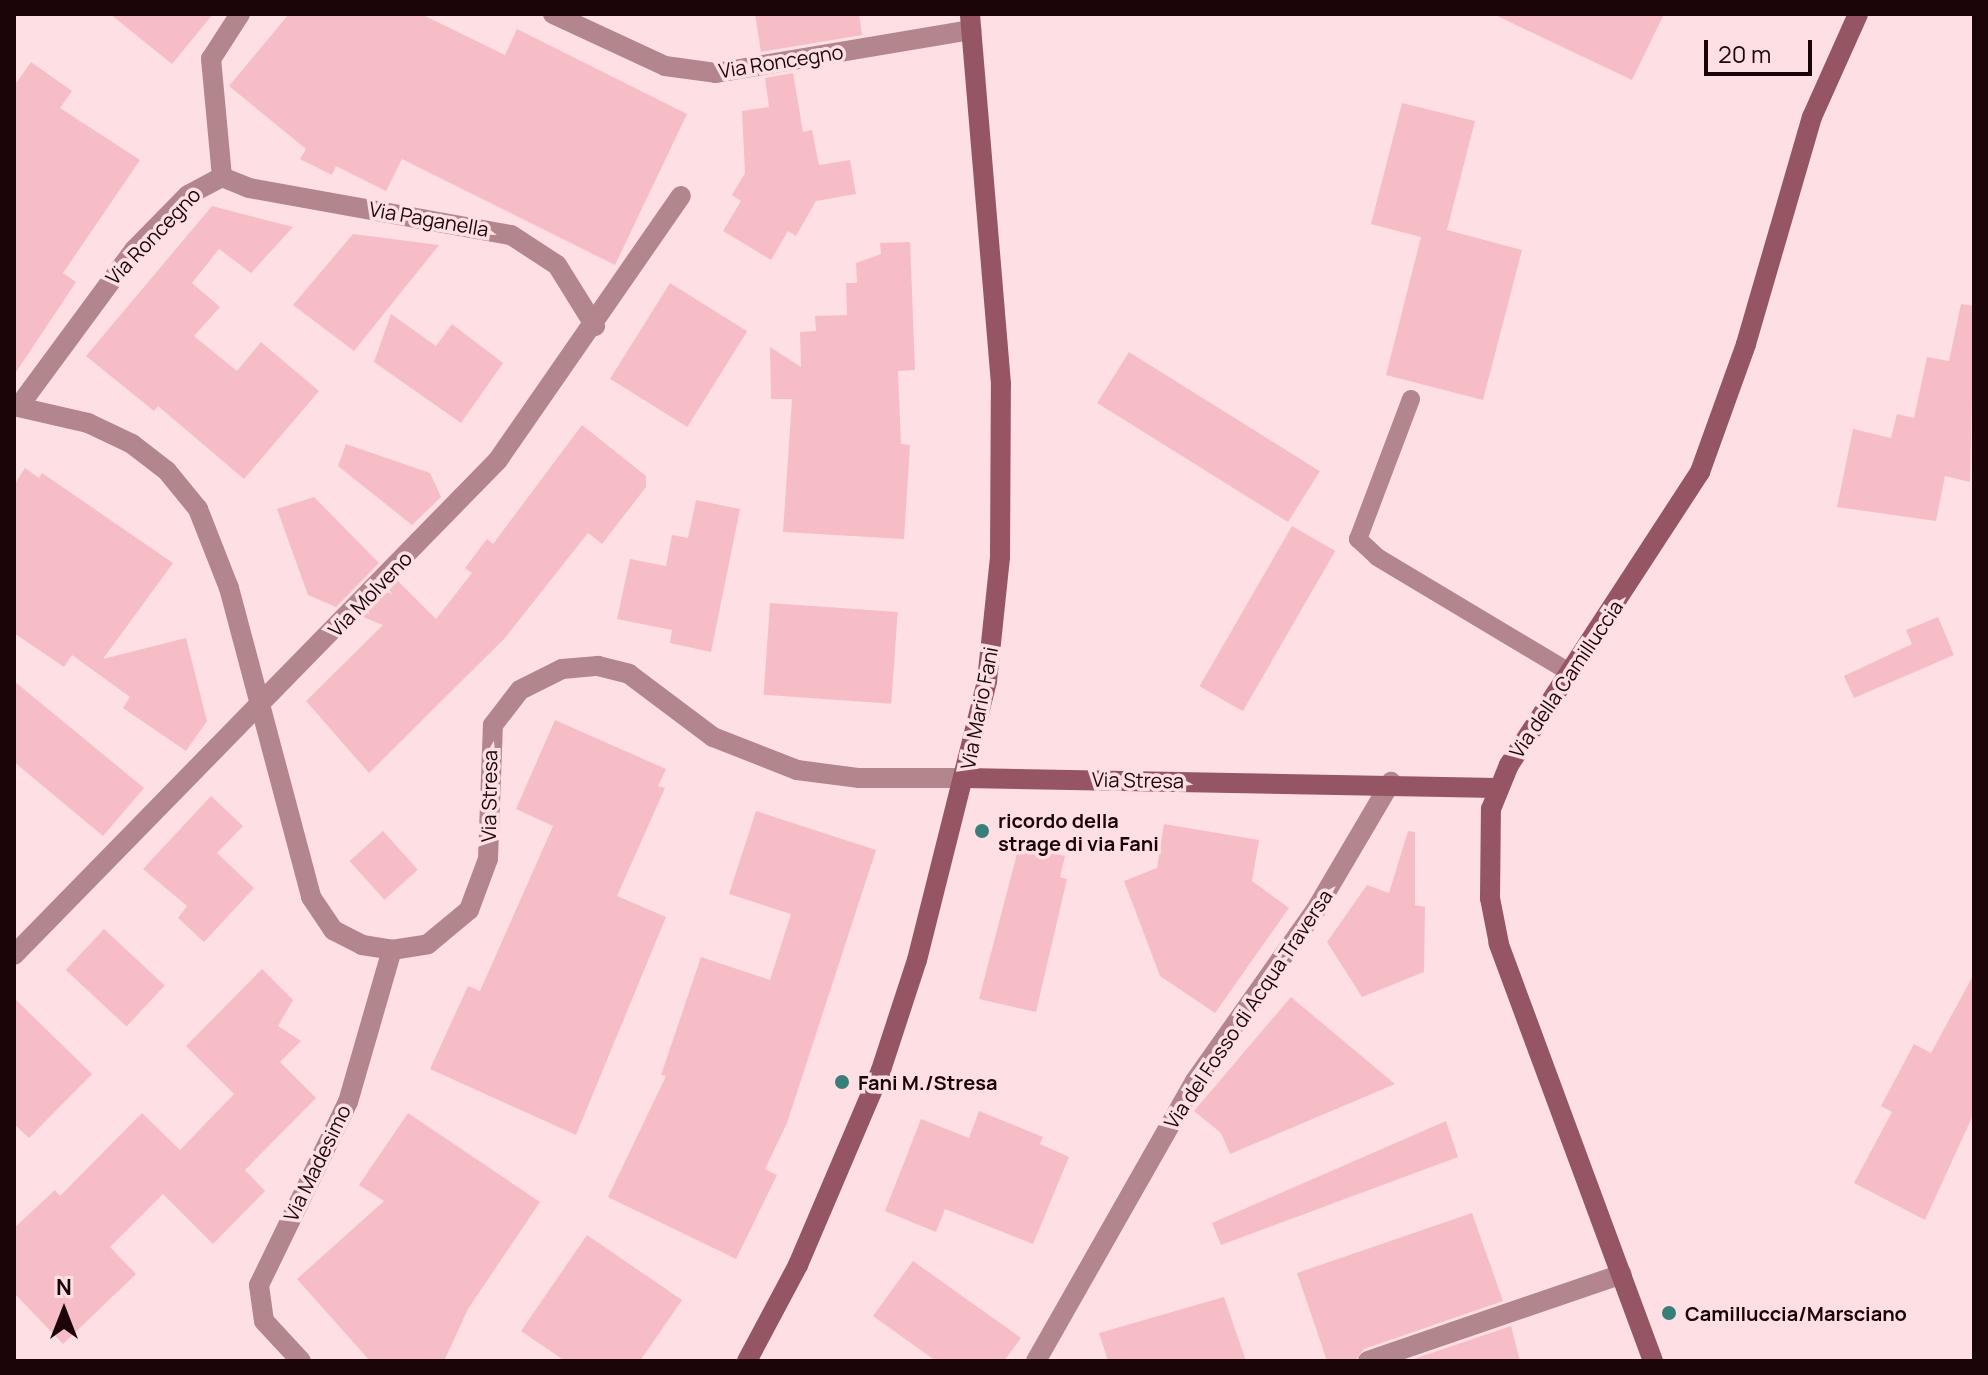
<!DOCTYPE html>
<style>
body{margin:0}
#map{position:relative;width:1988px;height:1375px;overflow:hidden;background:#fddfe4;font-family:Manrope,sans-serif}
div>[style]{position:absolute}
.building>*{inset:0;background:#f7bdc6;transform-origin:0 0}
.lane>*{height:18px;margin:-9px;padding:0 9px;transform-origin:9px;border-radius:9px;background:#b3858d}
.street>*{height:20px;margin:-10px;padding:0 10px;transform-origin:10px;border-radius:10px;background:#b3858d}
.secondary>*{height:20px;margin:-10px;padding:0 10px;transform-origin:10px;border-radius:10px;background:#955562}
.dots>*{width:22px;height:22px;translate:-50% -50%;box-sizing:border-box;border:4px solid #fddfe4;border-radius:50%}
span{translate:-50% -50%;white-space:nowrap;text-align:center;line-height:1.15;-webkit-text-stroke:7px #fddfe4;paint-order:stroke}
.street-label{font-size:20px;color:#1b0509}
.poi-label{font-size:20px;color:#1b0509;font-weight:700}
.left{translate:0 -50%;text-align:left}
.frame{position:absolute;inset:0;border:16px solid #1b0509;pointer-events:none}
.north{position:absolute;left:24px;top:1271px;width:80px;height:80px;-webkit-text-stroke:6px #fddfe4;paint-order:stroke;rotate:0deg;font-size:22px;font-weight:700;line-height:32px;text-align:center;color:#1b0509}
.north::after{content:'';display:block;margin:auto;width:28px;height:36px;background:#1b0509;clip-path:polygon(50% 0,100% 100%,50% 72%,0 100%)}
.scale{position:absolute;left:1704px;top:40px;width:108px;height:36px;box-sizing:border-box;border:4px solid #1b0509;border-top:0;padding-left:10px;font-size:24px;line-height:28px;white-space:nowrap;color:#1b0509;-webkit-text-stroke:6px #fddfe4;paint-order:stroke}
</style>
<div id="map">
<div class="building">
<div style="clip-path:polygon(110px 14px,213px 14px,172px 64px)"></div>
<div style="clip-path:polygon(289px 14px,421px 14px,505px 55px,517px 29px,687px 114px,615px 265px,402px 159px,386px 191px,336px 166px,332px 175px,300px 159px,306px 149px,229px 86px)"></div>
<div style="clip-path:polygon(755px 14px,859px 14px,862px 35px,761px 52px)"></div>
<div style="clip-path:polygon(1493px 14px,1664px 14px,1632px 80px)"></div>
<div style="clip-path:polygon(31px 62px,72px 91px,60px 108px,140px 160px,63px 273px,76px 282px,14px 375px,14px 86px)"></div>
<div style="clip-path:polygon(793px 73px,803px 132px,812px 130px,819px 165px,850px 160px,856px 194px,816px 201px,796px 236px,788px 231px,771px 260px,723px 231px,741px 201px,732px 195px,745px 173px,742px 111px,769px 107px,765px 78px)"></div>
<div style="clip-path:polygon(1402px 103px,1475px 121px,1447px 230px,1522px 250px,1483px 400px,1386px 375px,1421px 237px,1371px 224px)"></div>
<div style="clip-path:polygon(212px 206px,293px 227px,251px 273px,219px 249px,192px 283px,220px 307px,194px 336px,237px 371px,261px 342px,319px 391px,244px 479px,158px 406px,154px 411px,86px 356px)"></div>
<div style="clip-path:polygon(353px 234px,439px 245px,354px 351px,293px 305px)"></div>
<div style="clip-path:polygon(910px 242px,915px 370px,898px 371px,901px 444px,910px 445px,904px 539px,783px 532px,792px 399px,771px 399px,770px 347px,801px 367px,800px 332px,816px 331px,815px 316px,847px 315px,846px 283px,857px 283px,856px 263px,881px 254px,880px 243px)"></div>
<div style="left:670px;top:283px;width:91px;height:113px;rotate:32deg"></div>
<div style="clip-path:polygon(1961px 304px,1974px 306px,1970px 482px,1945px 476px,1936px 521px,1837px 507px,1853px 429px,1891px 438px,1897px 414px,1914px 418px,1927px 357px,1949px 361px)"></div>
<div style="clip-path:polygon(391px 314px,436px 346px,452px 324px,503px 363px,461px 423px,374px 362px)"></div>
<div style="left:1129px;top:352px;width:225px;height:60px;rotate:32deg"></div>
<div style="clip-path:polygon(582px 425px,646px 476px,646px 487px,602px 544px,588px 533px,504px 639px,369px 773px,306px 701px,383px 625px,363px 617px,398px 581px,436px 619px,472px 573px,465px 568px,487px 539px,493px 544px)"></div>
<div style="clip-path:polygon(346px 444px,430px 473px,441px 497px,412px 525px,338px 466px)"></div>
<div style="clip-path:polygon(25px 468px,39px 478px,42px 473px,173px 563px,103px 659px,186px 638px,207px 721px,186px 751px,123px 708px,130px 697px,72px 655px,64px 667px,14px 633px,14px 485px)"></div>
<div style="clip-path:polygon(314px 497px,379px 563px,336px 607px,308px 595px,277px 509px)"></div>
<div style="clip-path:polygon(696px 500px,740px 509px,711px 652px,670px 643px,672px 630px,617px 619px,630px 559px,666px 566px,672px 535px,688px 538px)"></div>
<div style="left:1292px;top:526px;width:50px;height:185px;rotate:30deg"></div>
<div style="left:770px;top:603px;width:128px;height:92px;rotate:4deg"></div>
<div style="clip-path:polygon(1938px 617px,1954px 655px,1854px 698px,1844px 676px,1912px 644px,1906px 630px)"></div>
<div style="clip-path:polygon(14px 681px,144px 788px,103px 836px,14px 762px)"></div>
<div style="clip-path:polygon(555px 720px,666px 769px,658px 786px,665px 788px,617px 896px,666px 917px,576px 1135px,430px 1069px,468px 986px,480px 991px,553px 826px,516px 809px)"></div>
<div style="clip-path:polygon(211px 796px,243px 826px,217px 853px,254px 888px,204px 942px,178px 918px,187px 906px,143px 869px)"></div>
<div style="clip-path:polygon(756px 811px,876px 850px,787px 1123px,765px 1169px,777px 1175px,736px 1259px,608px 1197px,666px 1076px,661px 1075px,701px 957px,770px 980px,791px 914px,729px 894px)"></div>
<div style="clip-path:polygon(1164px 824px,1259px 840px,1252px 881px,1289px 908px,1215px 1013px,1160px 976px,1124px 881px,1157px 868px)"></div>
<div style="left:383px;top:831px;width:52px;height:45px;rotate:48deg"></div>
<div style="clip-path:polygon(1408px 831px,1415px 832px,1415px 905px,1425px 907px,1424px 972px,1362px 997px,1327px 942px,1367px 885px,1389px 893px)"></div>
<div style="clip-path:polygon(1019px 846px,1065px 856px,1060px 877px,1067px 879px,1036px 1012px,979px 999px)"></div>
<div style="left:104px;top:929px;width:83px;height:56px;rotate:43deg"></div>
<div style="clip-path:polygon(262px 969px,293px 1000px,278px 1026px,301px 1041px,280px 1062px,316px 1098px,245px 1170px,265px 1191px,213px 1244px,163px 1194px,110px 1247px,136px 1274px,63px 1344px,14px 1293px,14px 1228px,55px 1190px,60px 1196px,142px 1113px,180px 1150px,234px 1094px,186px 1046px)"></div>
<div style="clip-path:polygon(1974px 974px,1974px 1113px,1925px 1220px,1854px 1183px,1892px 1112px,1881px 1106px,1914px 1044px,1931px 1053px)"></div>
<div style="clip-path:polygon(1291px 997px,1395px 1084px,1230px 1154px,1221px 1133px,1194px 1111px)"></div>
<div style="clip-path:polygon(14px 998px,92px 1074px,29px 1138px,14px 1124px)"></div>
<div style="clip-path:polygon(979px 1111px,1043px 1137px,1040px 1144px,1069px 1157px,1033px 1244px,945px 1209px,936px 1232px,885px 1211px,921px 1119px,969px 1138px)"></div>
<div style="clip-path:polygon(408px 1113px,540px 1202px,468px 1309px,444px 1361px,370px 1361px,297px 1279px,384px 1201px,359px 1185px)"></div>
<div style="clip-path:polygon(1446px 1121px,1458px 1157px,1221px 1245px,1212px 1223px)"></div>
<div style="clip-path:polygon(1472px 1213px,1503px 1301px,1364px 1349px,1355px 1361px,1327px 1361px,1297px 1273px)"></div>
<div style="clip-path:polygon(587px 1235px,682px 1300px,640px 1361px,565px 1361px,521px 1331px)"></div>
<div style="clip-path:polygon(913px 1261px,1021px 1338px,1004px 1361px,936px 1361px,873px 1316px)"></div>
<div style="clip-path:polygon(1224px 1297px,1246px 1361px,1108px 1361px,1099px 1333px)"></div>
<div style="clip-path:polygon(1511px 1326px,1520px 1361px,1408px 1361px)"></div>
</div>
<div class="lane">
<div style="left:1411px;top:399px;width:150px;rotate:110.7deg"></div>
<div style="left:1358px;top:539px;width:26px;rotate:43deg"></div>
<div style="left:1377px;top:557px;width:224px;rotate:30.9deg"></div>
</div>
<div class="street">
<div style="left:553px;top:14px;width:123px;rotate:24.9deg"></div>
<div style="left:665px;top:66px;width:51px;rotate:7.8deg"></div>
<div style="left:716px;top:73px;width:259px;rotate:-9.6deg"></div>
<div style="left:222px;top:177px;width:29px;rotate:22deg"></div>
<div style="left:249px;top:188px;width:266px;rotate:10.2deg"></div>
<div style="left:511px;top:235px;width:55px;rotate:33.1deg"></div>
<div style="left:557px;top:265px;width:72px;rotate:58.1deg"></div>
<div style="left:14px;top:406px;width:76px;rotate:12.9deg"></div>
<div style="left:88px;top:423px;width:49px;rotate:25.5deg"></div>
<div style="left:132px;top:444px;width:44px;rotate:37.6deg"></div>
<div style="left:167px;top:471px;width:49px;rotate:50.8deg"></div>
<div style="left:198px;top:509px;width:85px;rotate:68.6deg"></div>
<div style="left:229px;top:588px;width:320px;rotate:75.1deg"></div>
<div style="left:311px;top:897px;width:40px;rotate:56deg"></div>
<div style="left:333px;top:930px;width:33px;rotate:27deg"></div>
<div style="left:362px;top:945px;width:30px;rotate:9deg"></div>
<div style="left:392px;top:950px;width:36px;rotate:-9deg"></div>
<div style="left:428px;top:944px;width:53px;rotate:-39.7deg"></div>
<div style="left:469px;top:910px;width:54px;rotate:-69.6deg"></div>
<div style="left:488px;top:859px;width:134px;rotate:-87.9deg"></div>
<div style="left:493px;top:725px;width:44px;rotate:-52.4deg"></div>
<div style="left:520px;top:690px;width:47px;rotate:-26.6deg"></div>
<div style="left:562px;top:669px;width:36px;rotate:-5deg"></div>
<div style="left:598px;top:666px;width:32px;rotate:14deg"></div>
<div style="left:629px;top:674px;width:105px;rotate:36.9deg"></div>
<div style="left:713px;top:737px;width:90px;rotate:21.4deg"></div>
<div style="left:797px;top:770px;width:63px;rotate:7.4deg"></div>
<div style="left:859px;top:778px;width:106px"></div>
<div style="left:19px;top:406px;width:194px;rotate:-53.6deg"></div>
<div style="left:134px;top:250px;width:77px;rotate:-45.5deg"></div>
<div style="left:188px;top:195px;width:38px;rotate:-28deg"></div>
<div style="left:222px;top:177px;width:119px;rotate:-95.3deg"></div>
<div style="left:211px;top:59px;width:54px;rotate:-57.2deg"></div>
<div style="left:14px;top:955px;width:692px;rotate:-45.64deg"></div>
<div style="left:498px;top:460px;width:321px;rotate:-55.3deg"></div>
<div style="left:301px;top:1361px;width:54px;rotate:-132.8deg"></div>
<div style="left:264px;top:1321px;width:36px;rotate:-98deg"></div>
<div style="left:259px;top:1285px;width:203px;rotate:-64.1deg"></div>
<div style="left:348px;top:1102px;width:158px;rotate:-73.9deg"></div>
<div style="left:1036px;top:1361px;width:322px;rotate:-60.4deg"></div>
<div style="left:1195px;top:1081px;width:208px;rotate:-54.8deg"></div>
<div style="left:1315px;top:911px;width:150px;rotate:-59.5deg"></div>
<div style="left:1368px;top:1361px;width:268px;rotate:-18.9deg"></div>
</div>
<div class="secondary">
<div style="left:965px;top:778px;width:531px;rotate:1.08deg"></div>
<div style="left:747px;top:1361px;width:109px;rotate:-62deg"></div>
<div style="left:798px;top:1265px;width:212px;rotate:-66.9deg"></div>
<div style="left:881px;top:1070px;width:116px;rotate:-71.9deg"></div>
<div style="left:917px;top:960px;width:288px;rotate:-75.9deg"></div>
<div style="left:987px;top:681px;width:125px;rotate:-84deg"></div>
<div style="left:1000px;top:557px;width:173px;rotate:-89.7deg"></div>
<div style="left:1001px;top:384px;width:371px;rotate:-94.8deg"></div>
<div style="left:1653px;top:1361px;width:445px;rotate:-110.3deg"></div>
<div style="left:1499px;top:944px;width:47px;rotate:-101.1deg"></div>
<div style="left:1490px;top:898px;width:89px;rotate:-89.4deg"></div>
<div style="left:1491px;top:809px;width:48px;rotate:-67.8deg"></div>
<div style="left:1509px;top:765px;width:350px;rotate:-56.9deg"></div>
<div style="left:1700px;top:472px;width:136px;rotate:-70.2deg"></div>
<div style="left:1746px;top:344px;width:236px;rotate:-73.8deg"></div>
<div style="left:1812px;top:117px;width:113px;rotate:-65.9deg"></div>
</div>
<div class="dots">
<div style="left:982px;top:831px;background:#387f79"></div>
<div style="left:842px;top:1082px;background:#387f79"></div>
<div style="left:1669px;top:1313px;background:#387f79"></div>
</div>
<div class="street-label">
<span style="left:781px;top:61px;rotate:-9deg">Via Roncegno</span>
<span style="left:429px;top:219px;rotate:10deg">Via Paganella</span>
<span style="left:153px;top:236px;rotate:-46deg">Via Roncegno</span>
<span style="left:370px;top:594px;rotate:-46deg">Via Molveno</span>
<span style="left:1566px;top:679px;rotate:-56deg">Via della Camilluccia</span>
<span style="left:979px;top:708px;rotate:-79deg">Via Mario Fani</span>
<span style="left:1138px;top:780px;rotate:1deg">Via Stresa</span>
<span style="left:489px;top:796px;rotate:-89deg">Via Stresa</span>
<span style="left:1248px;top:1009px;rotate:-56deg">Via del Fosso di Acqua Traversa</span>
<span style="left:317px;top:1163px;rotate:-64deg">Via Madesimo</span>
</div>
<div class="poi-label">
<span class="left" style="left:998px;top:832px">ricordo della<br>strage di via Fani</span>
<span class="left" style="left:858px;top:1082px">Fani M./Stresa</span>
<span class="left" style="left:1685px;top:1313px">Camilluccia/Marsciano</span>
</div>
<div class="frame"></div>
<div class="north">N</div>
<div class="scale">20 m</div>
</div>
